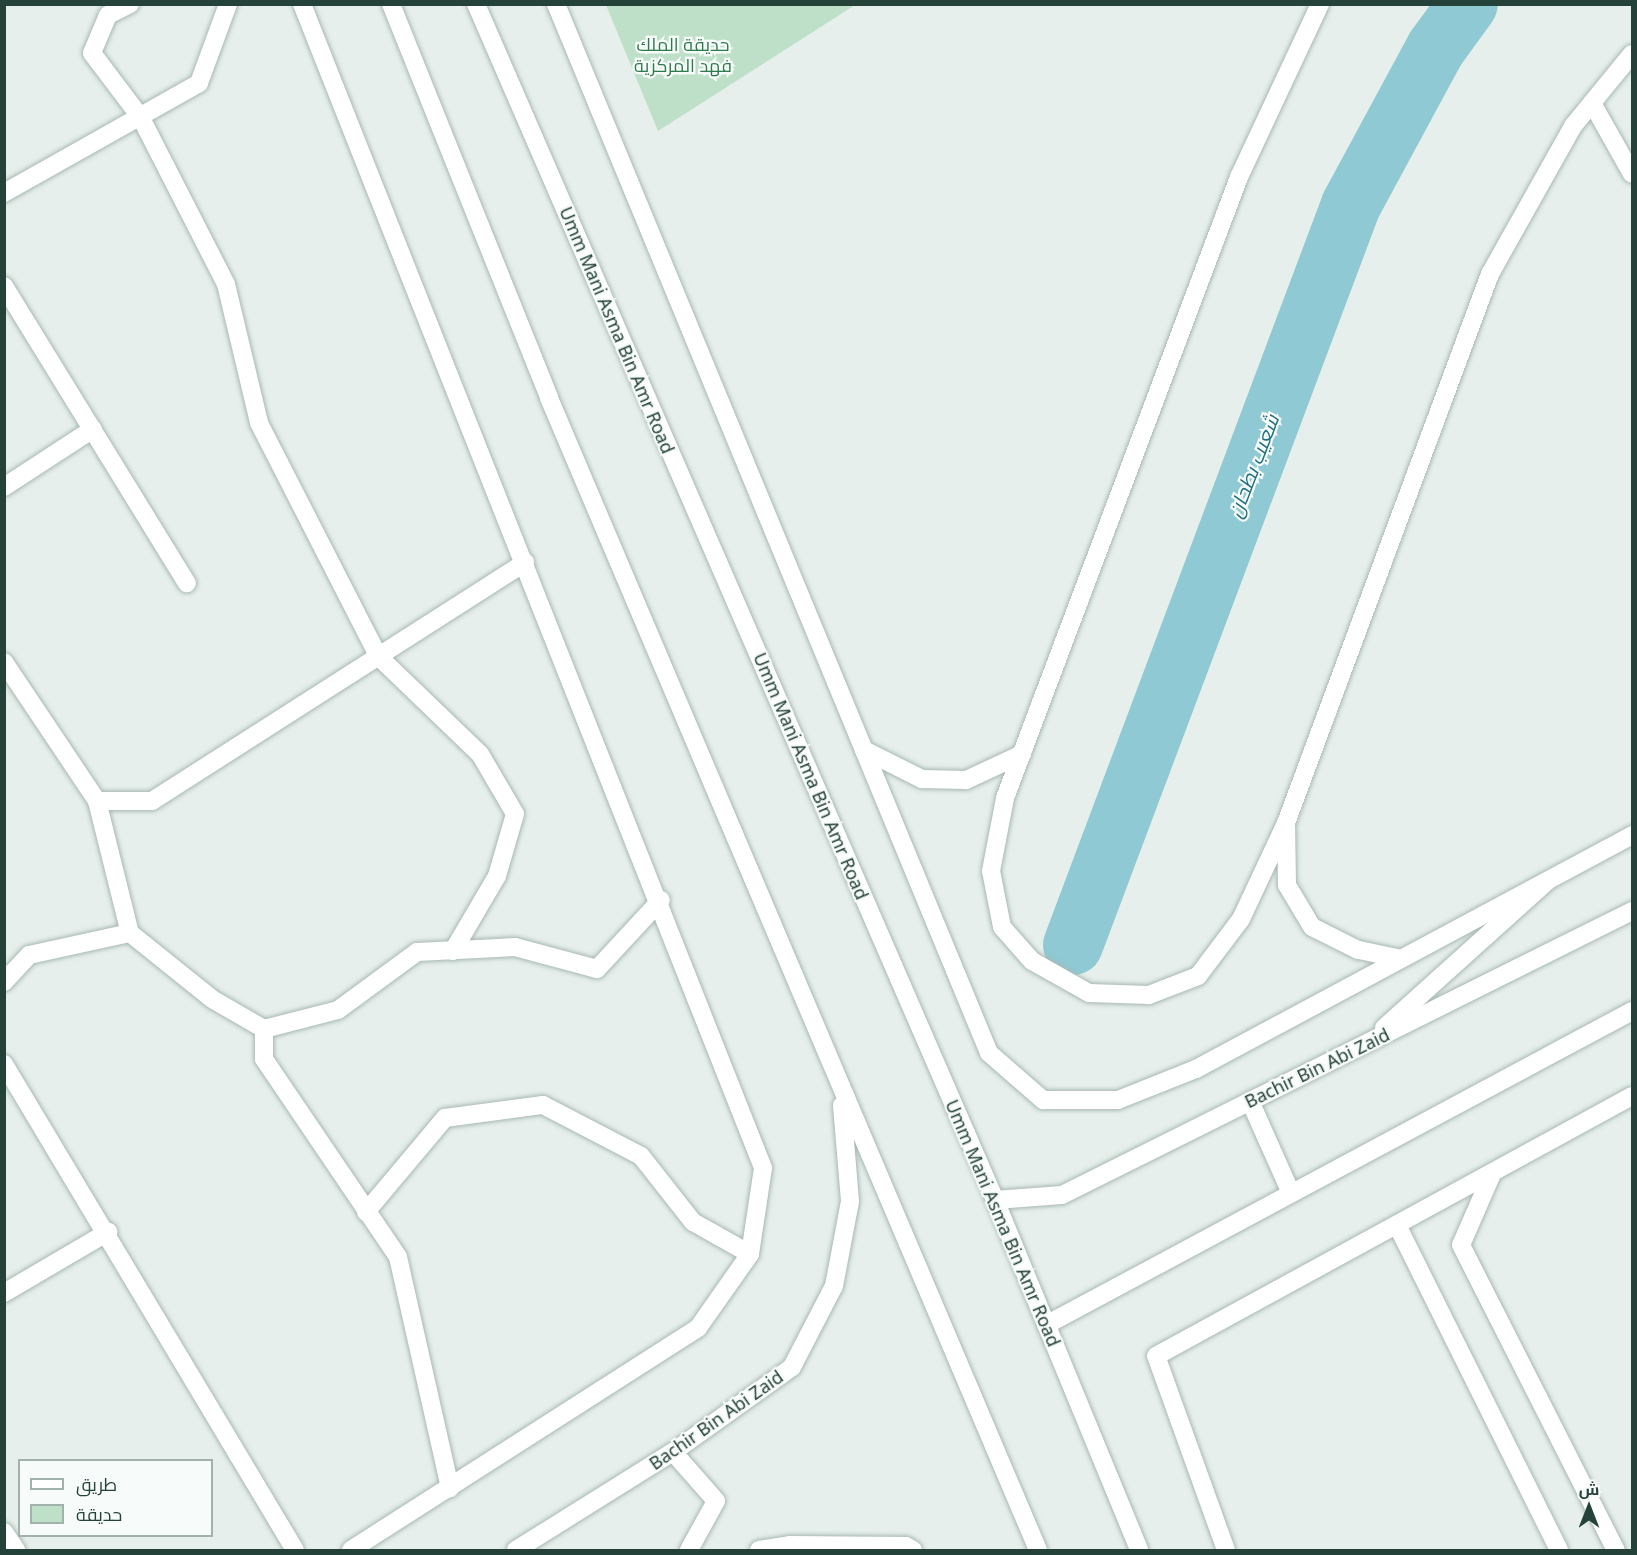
<!DOCTYPE html>
<meta charset="utf-8">
<style>
body{margin:0}
#map{position:relative;width:1637px;height:1555px;overflow:hidden;background:#e6efeb;font-family:"Noto Sans",Cairo,sans-serif}
div>[style]{position:absolute}
.green>*{inset:0;background:#bfe0c8}
.river>*{height:60px;margin:-30px;padding:0 30px;transform-origin:30px;border-radius:30px;background:#8ec9d4}
.roads{filter:drop-shadow(0 0 2px #a8b8b2) drop-shadow(0 0 2px #a8b8b2)}
.minor>*{height:18px;margin:-9px;padding:0 9px;transform-origin:9px;border-radius:9px;background:#fff}
.secondary>*{height:18px;margin:-9px;padding:0 9px;transform-origin:9px;border-radius:9px;background:#fff}
span{translate:-50% -50%;white-space:nowrap;text-align:center;line-height:1.15;-webkit-text-stroke:4.5px #f7fbf9;paint-order:stroke}
.park-label{font-size:18px;color:#2d7a4b}
.street-label{font-size:18px;color:#24423a}
.water-label{font-size:20px;color:#1c6f80;font-style:italic}
.frame{position:absolute;inset:0;border:6px solid #24423a;pointer-events:none}
.legend{position:absolute;left:18px;top:1459px;width:195px;height:78px;box-sizing:border-box;background:#f7fbf9;border:2px solid #a3b1ad;margin:0;padding:8px 10px;list-style:none;font-size:18px;color:#24423a}
.legend li{display:flex;align-items:center;gap:12px;height:30px}
.legend b{width:30px;border:2px solid #a3b1ad}
.north{position:absolute;left:1559px;top:1477px;width:60px;height:60px;-webkit-text-stroke:4px #f7fbf9;paint-order:stroke;rotate:0deg;font-size:16px;font-weight:700;line-height:24px;text-align:center;color:#24423a}
.north::after{content:'';display:block;margin:auto;width:21px;height:27px;background:#24423a;clip-path:polygon(50% 0,100% 100%,50% 72%,0 100%)}
</style>
<div id="map">
<div class="green">
<div style="clip-path:polygon(606px 5px,855px 5px,658px 131px)"></div>
</div>
<div class="river">
<div style="left:1073px;top:945px;width:790px;rotate:-69.41deg"></div>
<div style="left:1351px;top:205px;width:179px;rotate:-61.6deg"></div>
<div style="left:1436px;top:48px;width:54px;rotate:-54deg"></div>
</div>
<div class="roads">
<div class="minor">
<div style="left:130px;top:4px;width:25px;rotate:153deg"></div>
<div style="left:108px;top:15px;width:41px;rotate:112.8deg"></div>
<div style="left:92px;top:53px;width:81px;rotate:53deg"></div>
<div style="left:141px;top:118px;width:186px;rotate:62.9deg"></div>
<div style="left:226px;top:284px;width:143px;rotate:76.6deg"></div>
<div style="left:259px;top:423px;width:262px;rotate:62.9deg"></div>
<div style="left:378px;top:656px;width:141px;rotate:43.9deg"></div>
<div style="left:480px;top:754px;width:69px;rotate:59.7deg"></div>
<div style="left:515px;top:814px;width:65px;rotate:106.2deg"></div>
<div style="left:497px;top:876px;width:87px;rotate:120.4deg"></div>
<div style="left:302px;top:4px;width:1252px;rotate:68.39deg"></div>
<div style="left:763px;top:1168px;width:87px;rotate:98.6deg"></div>
<div style="left:750px;top:1254px;width:90px;rotate:125.1deg"></div>
<div style="left:698px;top:1328px;width:412px;rotate:147.4deg"></div>
<div style="left:556px;top:4px;width:1135px;rotate:67.57deg"></div>
<div style="left:989px;top:1053px;width:72px;rotate:41deg"></div>
<div style="left:1043px;top:1100px;width:75px"></div>
<div style="left:1118px;top:1100px;width:84px;rotate:-21.7deg"></div>
<div style="left:1196px;top:1069px;width:495px;rotate:-28.2deg"></div>
<div style="left:1592px;top:103px;width:81px;rotate:60.6deg"></div>
<div style="left:4px;top:193px;width:224px;rotate:-29.4deg"></div>
<div style="left:199px;top:83px;width:84px;rotate:-69.8deg"></div>
<div style="left:4px;top:286px;width:349px;rotate:58.4deg"></div>
<div style="left:4px;top:487px;width:106px;rotate:-33.1deg"></div>
<div style="left:4px;top:662px;width:167px;rotate:56.2deg"></div>
<div style="left:97px;top:801px;width:136px;rotate:76deg"></div>
<div style="left:864px;top:750px;width:65px;rotate:26.6deg"></div>
<div style="left:922px;top:779px;width:44px;rotate:1.3deg"></div>
<div style="left:966px;top:780px;width:62px;rotate:-24.9deg"></div>
<div style="left:97px;top:801px;width:55px"></div>
<div style="left:152px;top:801px;width:443px;rotate:-32.6deg"></div>
<div style="left:1286px;top:823px;width:106px;rotate:115.1deg"></div>
<div style="left:1241px;top:919px;width:71px;rotate:127deg"></div>
<div style="left:1198px;top:976px;width:53px;rotate:158.8deg"></div>
<div style="left:1149px;top:995px;width:60px;rotate:-178.1deg"></div>
<div style="left:1089px;top:993px;width:65px;rotate:-150.7deg"></div>
<div style="left:1032px;top:961px;width:45px;rotate:-131.4deg"></div>
<div style="left:1002px;top:927px;width:57px;rotate:-101.1deg"></div>
<div style="left:991px;top:871px;width:74px;rotate:-79.1deg"></div>
<div style="left:1005px;top:798px;width:664px;rotate:-69.35deg"></div>
<div style="left:1239px;top:177px;width:191px;rotate:-64.9deg"></div>
<div style="left:1397px;top:958px;width:40px;rotate:-168deg"></div>
<div style="left:1358px;top:950px;width:51px;rotate:-153.4deg"></div>
<div style="left:1312px;top:927px;width:49px;rotate:-120.8deg"></div>
<div style="left:1287px;top:885px;width:62px;rotate:-90.9deg"></div>
<div style="left:1286px;top:823px;width:586px;rotate:-69.62deg"></div>
<div style="left:1490px;top:274px;width:170px;rotate:-60.7deg"></div>
<div style="left:1573px;top:126px;width:93px;rotate:-50.7deg"></div>
<div style="left:4px;top:982px;width:37px;rotate:-47deg"></div>
<div style="left:29px;top:955px;width:103px;rotate:-12.3deg"></div>
<div style="left:130px;top:933px;width:105px;rotate:38.8deg"></div>
<div style="left:212px;top:999px;width:60px;rotate:30deg"></div>
<div style="left:264px;top:1029px;width:76px;rotate:-14.4deg"></div>
<div style="left:338px;top:1010px;width:98px;rotate:-36.3deg"></div>
<div style="left:417px;top:952px;width:98px;rotate:-2.9deg"></div>
<div style="left:515px;top:947px;width:85px;rotate:15deg"></div>
<div style="left:597px;top:969px;width:94px;rotate:-47.2deg"></div>
<div style="left:264px;top:1029px;width:30px;rotate:90deg"></div>
<div style="left:264px;top:1059px;width:239px;rotate:55.9deg"></div>
<div style="left:398px;top:1257px;width:237px;rotate:77.3deg"></div>
<div style="left:4px;top:1064px;width:566px;rotate:59.09deg"></div>
<div style="left:1492px;top:1174px;width:77px;rotate:113.6deg"></div>
<div style="left:1461px;top:1245px;width:342px;rotate:63.1deg"></div>
<div style="left:366px;top:1212px;width:123px;rotate:-50deg"></div>
<div style="left:445px;top:1118px;width:99px;rotate:-7.6deg"></div>
<div style="left:543px;top:1105px;width:110px;rotate:27.5deg"></div>
<div style="left:641px;top:1156px;width:84px;rotate:51.8deg"></div>
<div style="left:693px;top:1222px;width:65px;rotate:29.3deg"></div>
<div style="left:1397px;top:1225px;width:363px;rotate:63.5deg"></div>
<div style="left:4px;top:1293px;width:121px;rotate:-30.4deg"></div>
<div style="left:4px;top:1532px;width:22px;rotate:56deg"></div>
<div style="left:1226px;top:1550px;width:206px;rotate:-109.8deg"></div>
<div style="left:1156px;top:1356px;width:542px;rotate:-28.64deg"></div>
</div>
<div class="secondary">
<div style="left:391px;top:4px;width:424px;rotate:68.1deg"></div>
<div style="left:549px;top:398px;width:1251px;rotate:67deg"></div>
<div style="left:476px;top:4px;width:1304px;rotate:66.54deg"></div>
<div style="left:995px;top:1200px;width:378px;rotate:67.6deg"></div>
<div style="left:1384px;top:1028px;width:219px;rotate:-42deg"></div>
<div style="left:1250px;top:1101px;width:101px;rotate:66deg"></div>
<div style="left:995px;top:1200px;width:67px;rotate:-4.3deg"></div>
<div style="left:1062px;top:1195px;width:637px;rotate:-26.48deg"></div>
<div style="left:1046px;top:1325px;width:665px;rotate:-28.18deg"></div>
<div style="left:673px;top:1452px;width:65px;rotate:48.7deg"></div>
<div style="left:716px;top:1501px;width:56px;rotate:118.9deg"></div>
<div style="left:516px;top:1550px;width:185px;rotate:-32deg"></div>
<div style="left:673px;top:1452px;width:146px;rotate:-35.5deg"></div>
<div style="left:792px;top:1367px;width:91px;rotate:-62.6deg"></div>
<div style="left:834px;top:1286px;width:86px;rotate:-79.3deg"></div>
<div style="left:850px;top:1201px;width:96px;rotate:-94.8deg"></div>
<div style="left:759px;top:1550px;width:31px;rotate:-9deg"></div>
<div style="left:790px;top:1545px;width:116px;rotate:0.5deg"></div>
<div style="left:906px;top:1546px;width:8px;rotate:30deg"></div>
</div>
</div>
<div class="park-label">
<span style="left:683px;top:55px">حدیقة الملك<br>فهد المركزية</span>
</div>
<div class="street-label">
<span style="left:617px;top:330px;rotate:67deg">Umm Mani Asma Bin Amr Road</span>
<span style="left:811px;top:776px;rotate:67deg">Umm Mani Asma Bin Amr Road</span>
<span style="left:1317px;top:1068px;rotate:-26deg">Bachir Bin Abi Zaid</span>
<span style="left:1003px;top:1223px;rotate:67deg">Umm Mani Asma Bin Amr Road</span>
<span style="left:716px;top:1420px;rotate:-35deg">Bachir Bin Abi Zaid</span>
</div>
<div class="water-label">
<span style="left:1253px;top:466px;rotate:-69deg">شعيب بطحان</span>
</div>
<div class="frame"></div>
<ul class="legend">
<li><b style="height:8px;background:#fff"></b>طريق</li>
<li><b style="height:16px;background:#bfe0c8"></b>حديقة</li>
</ul>
<div class="north">ش</div>
</div>
